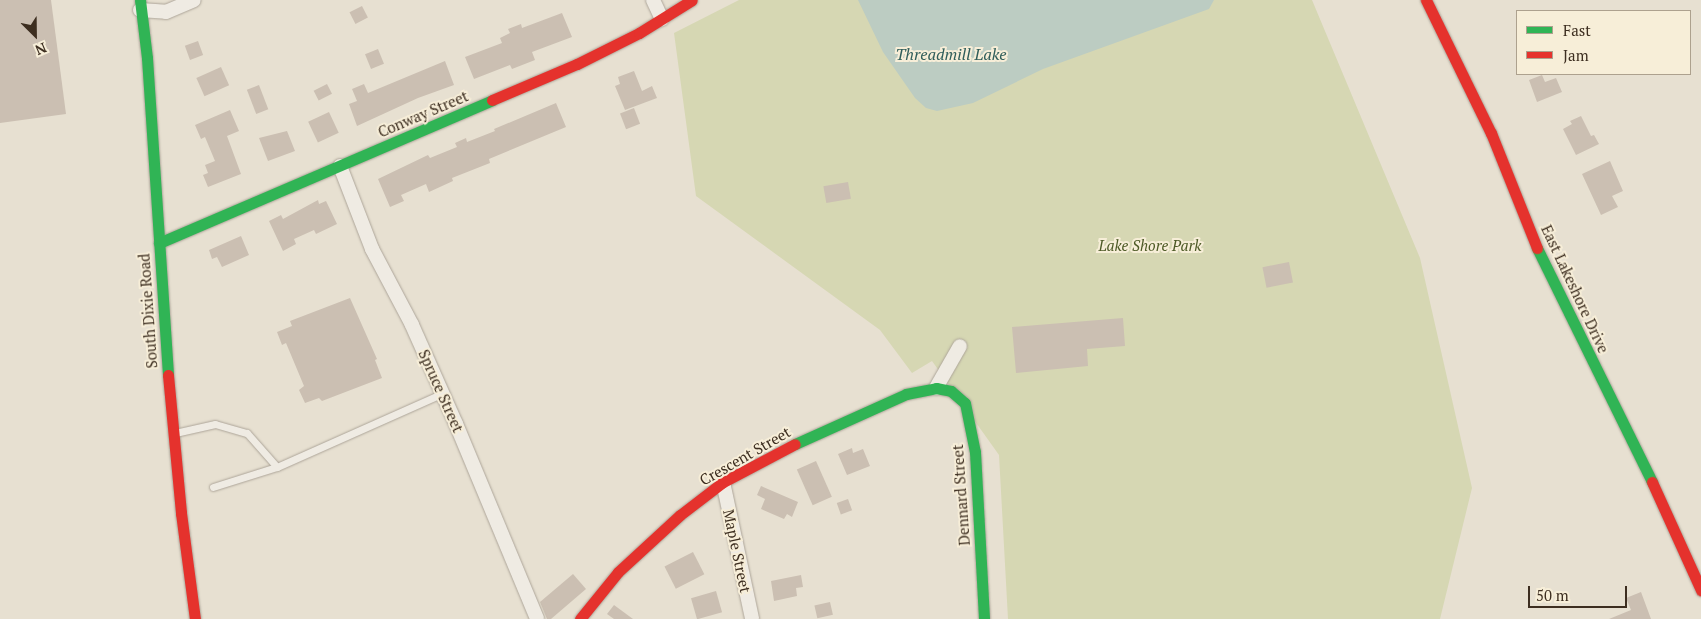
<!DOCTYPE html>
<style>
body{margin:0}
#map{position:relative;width:1701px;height:619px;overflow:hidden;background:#e7e0d1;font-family:"PT Serif",serif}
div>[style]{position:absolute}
.green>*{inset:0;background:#d6d7b3}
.water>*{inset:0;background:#bcccc2}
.building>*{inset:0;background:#cbbfb2;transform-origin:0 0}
.roads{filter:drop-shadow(0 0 1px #ada599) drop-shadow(0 0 1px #ada599)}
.lane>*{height:7px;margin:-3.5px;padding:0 3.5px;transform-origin:3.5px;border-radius:3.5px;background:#efebe3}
.street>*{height:14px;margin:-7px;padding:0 7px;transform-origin:7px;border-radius:7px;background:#efebe3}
.fast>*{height:11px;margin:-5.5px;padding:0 5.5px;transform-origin:5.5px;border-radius:5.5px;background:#30b455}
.jam>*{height:11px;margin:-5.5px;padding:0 5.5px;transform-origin:5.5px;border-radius:5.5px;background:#e5322d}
span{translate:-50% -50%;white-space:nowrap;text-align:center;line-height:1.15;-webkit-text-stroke:4px #f7eed8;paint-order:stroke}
.street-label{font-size:15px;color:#3d2e20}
.park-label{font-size:15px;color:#4d5a26;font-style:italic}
.water-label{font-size:16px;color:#2f5d5a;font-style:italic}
.legend{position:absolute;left:1516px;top:10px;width:175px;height:65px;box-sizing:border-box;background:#f7eed8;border:1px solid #ada18e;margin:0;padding:6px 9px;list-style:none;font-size:15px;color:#3d2e20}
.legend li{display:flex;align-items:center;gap:10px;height:25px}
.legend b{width:25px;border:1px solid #ada18e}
.north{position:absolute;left:10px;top:10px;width:50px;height:50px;-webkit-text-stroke:4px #f7eed8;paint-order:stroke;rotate:157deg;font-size:14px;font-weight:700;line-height:20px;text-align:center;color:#3d2e20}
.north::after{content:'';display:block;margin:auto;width:18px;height:22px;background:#3d2e20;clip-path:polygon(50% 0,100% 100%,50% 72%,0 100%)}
.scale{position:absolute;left:1528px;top:586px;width:99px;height:22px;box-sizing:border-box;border:2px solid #3d2e20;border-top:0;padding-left:6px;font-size:15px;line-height:18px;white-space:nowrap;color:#3d2e20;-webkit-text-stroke:4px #f7eed8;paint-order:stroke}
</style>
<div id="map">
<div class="green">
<div style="clip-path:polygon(739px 0,1312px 0,1420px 258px,1472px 488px,1440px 619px,1008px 619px,999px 455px,932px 361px,912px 373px,880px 330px,696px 196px,674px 33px)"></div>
</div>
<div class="water">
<div style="clip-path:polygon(858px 0,1214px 0,1209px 9px,1043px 69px,973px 103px,937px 111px,926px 108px,915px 98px,883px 52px)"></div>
</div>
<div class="building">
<div style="clip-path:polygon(0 0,51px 0,66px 114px,0 123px)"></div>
<div style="left:362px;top:6px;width:13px;height:14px;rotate:63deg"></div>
<div style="clip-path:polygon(562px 13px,572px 37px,532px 52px,535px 60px,512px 69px,510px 65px,474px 79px,465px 57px,502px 43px,500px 38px,510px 33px,508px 29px,521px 24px,522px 28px)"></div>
<div style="left:198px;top:41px;width:15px;height:14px;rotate:70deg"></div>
<div style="left:378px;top:49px;width:16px;height:14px;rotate:68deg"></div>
<div style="clip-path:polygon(445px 61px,454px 85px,418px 98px,357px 126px,349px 104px,357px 101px,352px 89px,364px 84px,368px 93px)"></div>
<div style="left:221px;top:67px;width:20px;height:27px;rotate:66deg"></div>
<div style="clip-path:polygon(634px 71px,642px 91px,652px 86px,657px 98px,625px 110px,615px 86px,620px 84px,618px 77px)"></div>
<div style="clip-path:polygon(1542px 75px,1545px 82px,1556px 78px,1562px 92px,1537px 102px,1529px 80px)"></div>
<div style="left:327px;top:84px;width:11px;height:15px;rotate:63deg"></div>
<div style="left:259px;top:85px;width:26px;height:13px;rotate:69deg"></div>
<div style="clip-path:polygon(556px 103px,566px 127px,489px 159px,490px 163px,452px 178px,453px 181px,429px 192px,426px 184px,401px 195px,404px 201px,390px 207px,378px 179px,428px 155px,430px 158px,457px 147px,455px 143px,466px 138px,467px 142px,495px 131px,494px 129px)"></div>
<div style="left:634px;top:108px;width:17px;height:15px;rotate:69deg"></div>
<div style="clip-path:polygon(230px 110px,239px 131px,227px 136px,241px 174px,208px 187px,203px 175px,208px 173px,205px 165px,215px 161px,205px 137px,201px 139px,195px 125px)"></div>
<div style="left:329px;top:112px;width:23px;height:23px;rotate:65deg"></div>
<div style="clip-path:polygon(1581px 116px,1591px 136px,1594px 135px,1599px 144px,1576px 155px,1563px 129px,1572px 124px,1570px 121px)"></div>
<div style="clip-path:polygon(287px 131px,295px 151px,268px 161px,259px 138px)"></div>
<div style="clip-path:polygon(1610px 161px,1623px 191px,1612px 196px,1618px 207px,1601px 215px,1582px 174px)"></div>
<div style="left:848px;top:182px;width:17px;height:25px;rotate:80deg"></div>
<div style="clip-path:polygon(318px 200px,319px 204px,326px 201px,337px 224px,316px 234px,314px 230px,294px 239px,296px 244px,283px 251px,269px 221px,281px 215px,283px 219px)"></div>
<div style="clip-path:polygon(241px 236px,249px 255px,222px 267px,217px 257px,212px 259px,209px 250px)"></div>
<div style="left:1289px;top:262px;width:21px;height:27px;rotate:79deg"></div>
<div style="clip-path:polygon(350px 298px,377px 359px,375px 360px,382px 378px,322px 401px,319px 398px,305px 403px,299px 390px,304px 386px,286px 343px,282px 345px,277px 332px,292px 326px,290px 321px)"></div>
<div style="clip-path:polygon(1123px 318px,1125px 346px,1087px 349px,1088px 366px,1016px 373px,1012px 327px)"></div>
<div style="clip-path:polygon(852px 448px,853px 453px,863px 449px,870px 466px,847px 475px,838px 454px)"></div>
<div style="left:816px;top:461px;width:39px;height:21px;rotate:66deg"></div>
<div style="clip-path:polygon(761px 486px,798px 502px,792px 517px,787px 514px,784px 519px,761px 509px,765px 499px,757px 495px)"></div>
<div style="left:848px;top:499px;width:12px;height:12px;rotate:70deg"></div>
<div style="left:693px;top:552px;width:25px;height:32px;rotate:63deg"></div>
<div style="clip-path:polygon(573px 574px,586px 589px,551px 619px,547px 619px,540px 602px)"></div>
<div style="clip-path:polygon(801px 575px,803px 587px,796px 588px,797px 596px,774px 601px,771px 581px)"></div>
<div style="left:716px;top:591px;width:22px;height:26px;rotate:74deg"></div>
<div style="clip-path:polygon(1641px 592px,1651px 619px,1609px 619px,1631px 610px,1626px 598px)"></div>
<div style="left:830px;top:602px;width:13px;height:16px;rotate:77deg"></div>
<div style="clip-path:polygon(614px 605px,633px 619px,614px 619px,607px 614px)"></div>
</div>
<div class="roads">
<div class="lane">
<div style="left:175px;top:433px;width:41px;rotate:-12.7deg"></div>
<div style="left:215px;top:424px;width:33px;rotate:16deg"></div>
<div style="left:247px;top:433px;width:45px;rotate:48.6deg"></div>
<div style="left:213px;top:487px;width:67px;rotate:-17.4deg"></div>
<div style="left:277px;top:467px;width:182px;rotate:-24deg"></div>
</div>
<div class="street">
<div style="left:653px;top:0;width:21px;rotate:65deg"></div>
<div style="left:140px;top:10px;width:26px;rotate:4deg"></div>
<div style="left:166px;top:12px;width:30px;rotate:-23deg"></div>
<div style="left:340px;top:166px;width:89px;rotate:68.9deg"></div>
<div style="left:372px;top:249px;width:86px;rotate:62.2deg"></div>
<div style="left:412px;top:325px;width:108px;rotate:66deg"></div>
<div style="left:456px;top:424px;width:211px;rotate:67.4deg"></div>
<div style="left:936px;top:388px;width:48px;rotate:-60.3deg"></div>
<div style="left:723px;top:482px;width:140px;rotate:78deg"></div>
</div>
<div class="fast">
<div style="left:140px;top:0;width:58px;rotate:83.1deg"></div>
<div style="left:147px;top:58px;width:318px;rotate:86.2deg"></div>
<div style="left:159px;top:243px;width:362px;rotate:-23.2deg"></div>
<div style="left:1537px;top:248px;width:261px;rotate:63.8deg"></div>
<div style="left:795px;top:444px;width:122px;rotate:-24.2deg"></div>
<div style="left:906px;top:394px;width:31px;rotate:-11deg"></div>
<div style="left:936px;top:388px;width:15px;rotate:11deg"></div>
<div style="left:951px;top:391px;width:18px;rotate:41deg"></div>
<div style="left:965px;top:403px;width:50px;rotate:78.5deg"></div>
<div style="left:975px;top:452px;width:167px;rotate:86.9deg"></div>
</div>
<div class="jam">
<div style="left:1426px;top:0;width:148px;rotate:64deg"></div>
<div style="left:1491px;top:133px;width:124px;rotate:68.2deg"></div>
<div style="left:492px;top:100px;width:92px;rotate:-23deg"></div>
<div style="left:577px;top:64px;width:69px;rotate:-26.6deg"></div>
<div style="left:639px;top:33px;width:62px;rotate:-31.9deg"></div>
<div style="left:168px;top:375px;width:139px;rotate:84.6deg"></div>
<div style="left:181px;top:513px;width:107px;rotate:82.5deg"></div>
<div style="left:1652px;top:482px;width:119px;rotate:65.6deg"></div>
<div style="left:580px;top:619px;width:60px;rotate:-51deg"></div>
<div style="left:618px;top:572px;width:84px;rotate:-42.6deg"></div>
<div style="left:680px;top:515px;width:54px;rotate:-37.5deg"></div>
<div style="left:723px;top:482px;width:81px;rotate:-27.8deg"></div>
</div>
</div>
<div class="street-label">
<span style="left:423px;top:114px;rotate:-23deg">Conway Street</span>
<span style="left:1575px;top:289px;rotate:65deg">East Lakeshore Drive</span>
<span style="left:148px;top:311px;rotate:-94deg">South Dixie Road</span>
<span style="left:441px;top:391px;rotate:66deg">Spruce Street</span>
<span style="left:745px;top:456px;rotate:-30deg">Crescent Street</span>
<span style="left:961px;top:495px;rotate:-94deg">Dennard Street</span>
<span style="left:737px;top:551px;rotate:78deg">Maple Street</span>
</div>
<div class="park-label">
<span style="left:1150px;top:246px">Lake Shore Park</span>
</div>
<div class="water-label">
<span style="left:951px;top:54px">Threadmill Lake</span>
</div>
<ul class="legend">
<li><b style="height:6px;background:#30b455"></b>Fast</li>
<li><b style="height:6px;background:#e5322d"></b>Jam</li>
</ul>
<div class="north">N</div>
<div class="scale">50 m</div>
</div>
